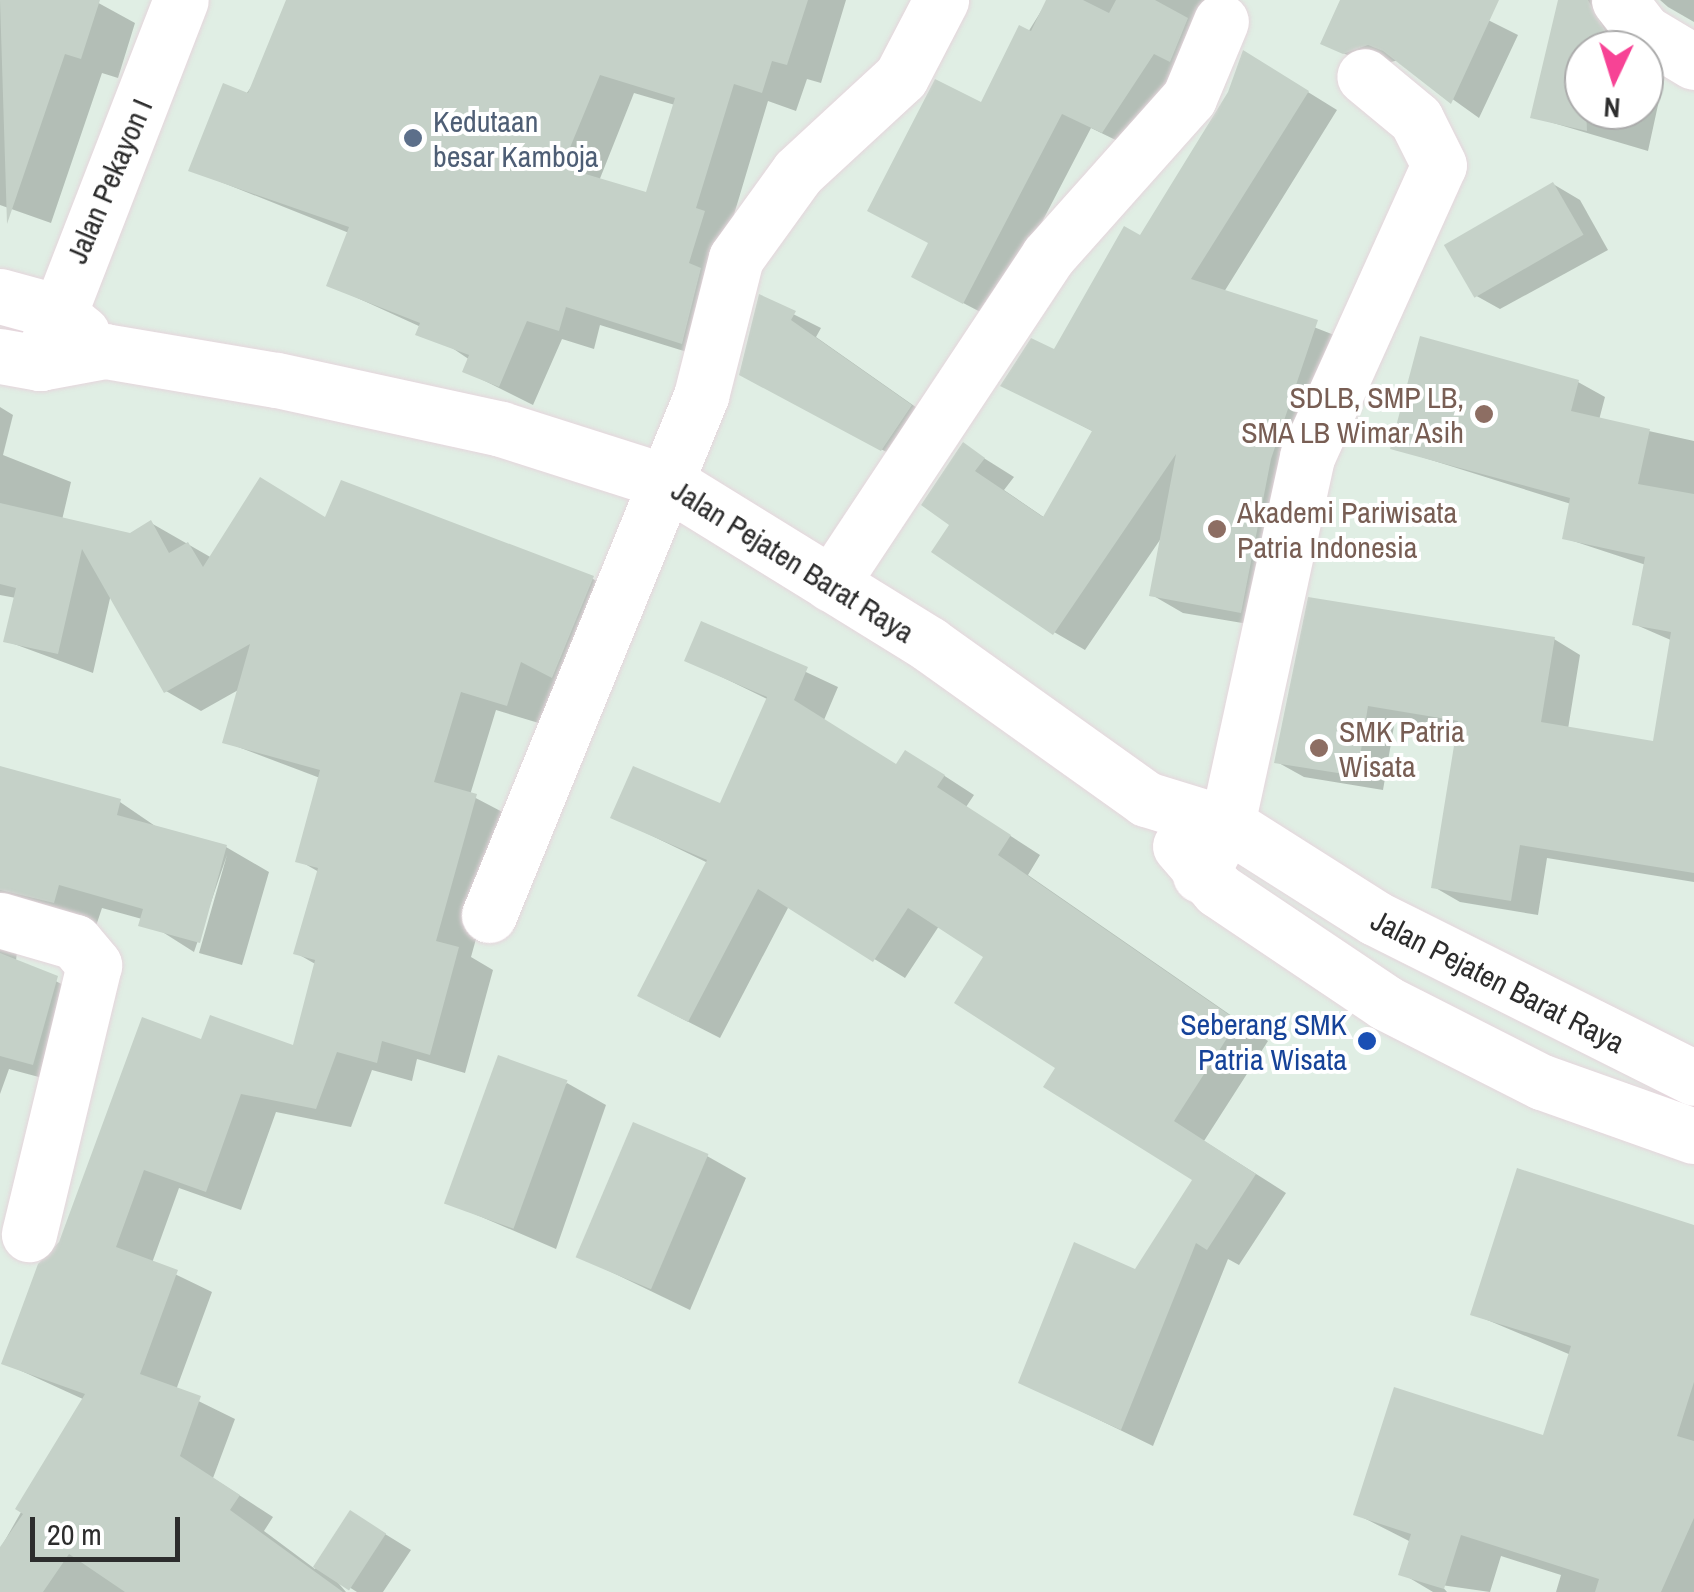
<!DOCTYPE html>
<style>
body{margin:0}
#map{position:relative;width:1694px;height:1592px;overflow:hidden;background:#e0eee4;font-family:"Archivo Narrow",sans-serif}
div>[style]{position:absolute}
.shadow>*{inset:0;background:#0003}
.building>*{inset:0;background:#c5d1c8;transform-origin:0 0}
.roads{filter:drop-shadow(0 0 2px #e5d5dc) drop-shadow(0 0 2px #e5d5dc)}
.minor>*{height:55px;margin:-27.5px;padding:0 27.5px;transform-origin:27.5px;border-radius:27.5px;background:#fff}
.dots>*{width:28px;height:28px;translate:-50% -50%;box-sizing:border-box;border:5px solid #fff;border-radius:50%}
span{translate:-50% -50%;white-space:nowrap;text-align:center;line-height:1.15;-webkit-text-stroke:8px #fff;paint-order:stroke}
.service-label{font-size:30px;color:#4e5e75}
.left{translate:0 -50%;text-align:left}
.street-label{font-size:30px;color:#2d2d2d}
.education-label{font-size:30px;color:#785e54}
.right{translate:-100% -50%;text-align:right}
.transit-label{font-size:30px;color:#164399}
.north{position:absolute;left:1564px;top:30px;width:100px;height:100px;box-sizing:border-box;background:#fff;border:2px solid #ababab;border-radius:50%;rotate:184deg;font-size:28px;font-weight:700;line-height:40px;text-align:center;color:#2d2d2d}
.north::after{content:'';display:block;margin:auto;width:35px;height:45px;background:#f74395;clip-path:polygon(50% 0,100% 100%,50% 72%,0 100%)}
.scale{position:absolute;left:30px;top:1517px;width:150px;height:45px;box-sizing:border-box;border:5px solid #2d2d2d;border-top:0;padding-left:12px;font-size:30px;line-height:35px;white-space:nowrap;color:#2d2d2d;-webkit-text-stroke:8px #fff;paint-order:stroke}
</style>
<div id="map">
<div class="shadow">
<div style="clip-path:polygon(0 0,93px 0,135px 23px,118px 78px,102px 73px,51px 223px,0 205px)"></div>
<div style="clip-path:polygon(evenodd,314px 0,846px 0,821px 83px,807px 79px,796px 111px,768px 101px,730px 228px,716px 361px,600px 325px,594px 349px,562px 339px,533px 405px,465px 371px,470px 360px,421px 327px,329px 285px,349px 233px,191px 170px,314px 0,634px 93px,675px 105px,648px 196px,599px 181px,634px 93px)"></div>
<div style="clip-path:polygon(1048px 0,1237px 0,1198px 76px,1130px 147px,1091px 128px,992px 318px,942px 292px,931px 243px,982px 106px)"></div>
<div style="clip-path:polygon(1343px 0,1448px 0,1518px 35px,1479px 118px,1398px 60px,1372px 68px,1324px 43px)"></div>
<div style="clip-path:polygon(1561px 0,1612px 0,1636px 50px,1584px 50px,1584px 110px,1644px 110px,1644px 60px,1663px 82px,1648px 151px,1533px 117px)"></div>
<div style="clip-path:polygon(1660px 0,1694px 0,1694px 22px,1668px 7px)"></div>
<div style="clip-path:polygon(1274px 71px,1337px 110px,1224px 292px,1347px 340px,1272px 628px,1183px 613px,1152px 595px,1164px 534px,1085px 650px,1054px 632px,953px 524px,963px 445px,1014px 477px,1004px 490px,1045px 518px,1094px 432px,1004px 385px,1055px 352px)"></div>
<div style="clip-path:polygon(1553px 184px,1580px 200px,1608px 250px,1500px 309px,1473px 294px)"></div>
<div style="clip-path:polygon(761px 298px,821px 328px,816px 337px,937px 422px,909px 464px,768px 389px)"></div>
<div style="clip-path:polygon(1578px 382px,1605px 397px,1599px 420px,1694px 441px,1694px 882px,1547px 858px,1538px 915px,1460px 902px,1434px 887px,1459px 730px,1395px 720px,1383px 790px,1304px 777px,1277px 762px,1310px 600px,1554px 639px,1580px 655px,1568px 729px,1655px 744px,1673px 641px,1634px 624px,1646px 565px,1564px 538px,1571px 504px,1393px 448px)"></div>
<div style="clip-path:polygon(0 407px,13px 415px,3px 455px,71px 482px,62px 520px,130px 535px,151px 523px,212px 558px,326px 519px,593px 579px,627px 598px,542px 724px,496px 710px,470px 795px,510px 816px,471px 957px,493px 970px,465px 1073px,417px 1059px,412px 1081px,372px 1070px,351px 1127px,276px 1112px,241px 1210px,179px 1188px,152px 1263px,212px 1292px,176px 1390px,235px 1419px,213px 1478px,273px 1517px,264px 1531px,315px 1569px,351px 1513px,411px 1550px,383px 1592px,357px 1592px,333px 1577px,346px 1592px,0 1592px,0 1549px,85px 1400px,4px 1363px,61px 1244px,203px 1042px,294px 1048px,317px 965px,296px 953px,319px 872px,298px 860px,320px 778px,225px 742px,240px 689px,201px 711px,166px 691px,111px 594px,93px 673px,6px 641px,16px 598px,0 595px)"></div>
<div style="clip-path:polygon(703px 624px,838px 687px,824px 720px,898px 766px,937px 771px,974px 795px,966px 807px,1040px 855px,1028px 875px,1268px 1041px,1204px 1141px,1286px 1193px,1239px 1265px,1228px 1259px,1153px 1446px,1021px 1382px,1136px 1272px,1195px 1180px,1059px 1067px,986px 956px,939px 926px,905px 978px,789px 906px,720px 1038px,671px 1013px,708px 863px,613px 817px,721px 806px,769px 700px,687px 660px)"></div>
<div style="clip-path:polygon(0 768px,120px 802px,161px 830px,226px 847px,269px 872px,242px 965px,199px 953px,227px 855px,194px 952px,142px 919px,102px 908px,96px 926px,20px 922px,16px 961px,99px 1003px,76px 1087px,9px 1069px,0 1094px)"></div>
<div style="clip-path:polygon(567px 1083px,606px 1105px,556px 1249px,449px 1203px)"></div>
<div style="clip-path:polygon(707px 1156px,746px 1178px,690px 1310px,578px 1256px)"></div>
<div style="clip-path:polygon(1694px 1227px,1694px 1592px,1556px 1592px,1561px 1575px,1501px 1556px,1490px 1592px,1441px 1585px,1447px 1592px,1433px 1592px,1401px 1573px,1411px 1542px,1356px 1514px,1545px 1438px,1571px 1355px,1473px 1314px)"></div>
</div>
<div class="building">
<div style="clip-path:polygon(0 0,100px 0,81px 59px,65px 54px,7px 224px)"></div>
<div style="clip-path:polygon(evenodd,286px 0,808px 0,787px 65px,772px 61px,762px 93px,734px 84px,696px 208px,705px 211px,689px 263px,701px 268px,682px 344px,566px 307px,559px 331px,527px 321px,499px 387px,462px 372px,469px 355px,415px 335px,420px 323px,326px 286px,349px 227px,188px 171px,223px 83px,248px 93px,286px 0,600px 75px,675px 98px,646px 192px,562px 167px,600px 75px)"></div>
<div style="clip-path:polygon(1046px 0,1083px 0,1109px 13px,1116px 0,1155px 0,1188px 18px,1170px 62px,1154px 54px,1102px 133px,1062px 114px,963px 304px,911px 277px,928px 243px,867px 211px,935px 79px,981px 102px,1019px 25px,1031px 31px)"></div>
<div style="clip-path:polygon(1340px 0,1499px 0,1451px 104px,1383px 51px,1368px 45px,1343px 54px,1320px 44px)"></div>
<div style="clip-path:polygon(1558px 0,1588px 0,1610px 39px,1607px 50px,1584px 50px,1587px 131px,1530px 118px)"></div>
<div style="clip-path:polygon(1243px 50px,1309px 91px,1191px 279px,1318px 320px,1271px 459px,1241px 613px,1149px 596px,1176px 454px,1053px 635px,931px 552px,949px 525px,921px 505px,963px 442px,985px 458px,975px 471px,1043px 517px,1092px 431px,1000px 386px,1031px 338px,1054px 349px,1124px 226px,1140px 235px,1228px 92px)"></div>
<div style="left:1553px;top:182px;width:61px;height:126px;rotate:60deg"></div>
<div style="clip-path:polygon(759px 294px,796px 311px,791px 320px,912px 405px,881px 451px,739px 375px)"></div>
<div style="clip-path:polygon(1420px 336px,1579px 380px,1571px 411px,1650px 429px,1638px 484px,1694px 494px,1694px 873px,1520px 845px,1511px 901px,1431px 888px,1458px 721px,1368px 706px,1357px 776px,1274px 763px,1308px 597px,1555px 637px,1541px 722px,1653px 741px,1671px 632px,1632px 625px,1645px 557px,1562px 539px,1570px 498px,1390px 449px)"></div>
<div style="clip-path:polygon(260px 477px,325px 517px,341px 480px,594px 576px,552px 678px,521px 662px,507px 706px,461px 692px,434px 782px,477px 794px,436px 941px,459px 947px,430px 1055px,382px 1041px,377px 1063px,337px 1052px,316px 1109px,241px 1094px,206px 1192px,144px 1170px,116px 1247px,178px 1270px,140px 1374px,201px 1396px,180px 1456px,240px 1495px,230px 1510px,343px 1592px,125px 1592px,69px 1554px,43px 1592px,0 1592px,0 1547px,23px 1514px,15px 1509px,85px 1394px,1px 1364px,38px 1264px,59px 1242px,142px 1017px,201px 1039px,210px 1015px,293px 1045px,315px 960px,293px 954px,318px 868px,295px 862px,320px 770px,222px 743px,250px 644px,164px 693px,82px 549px,58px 654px,3px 642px,16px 588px,0 584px,0 503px,130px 533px,151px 520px,169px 553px,188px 542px,203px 567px)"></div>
<div style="clip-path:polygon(701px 621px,808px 667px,794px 700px,896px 764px,905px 750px,945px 775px,937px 787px,1011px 835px,998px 855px,1238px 1021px,1174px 1121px,1256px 1174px,1207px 1250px,1196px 1243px,1121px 1430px,1018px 1383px,1074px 1242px,1135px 1269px,1192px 1180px,1043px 1087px,1055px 1068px,954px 1003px,983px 957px,908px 908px,873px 962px,758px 889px,688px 1022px,637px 996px,707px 860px,610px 818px,633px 766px,720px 803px,767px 697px,684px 661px)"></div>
<div style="clip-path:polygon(0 766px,121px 799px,117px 815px,227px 845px,200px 943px,138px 926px,143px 909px,59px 885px,54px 903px,0 890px)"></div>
<div style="clip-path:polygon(0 953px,58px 976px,33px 1065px,0 1056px)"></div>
<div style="left:498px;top:1055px;width:74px;height:158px;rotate:20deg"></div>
<div style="left:633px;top:1122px;width:82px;height:147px;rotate:23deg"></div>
<div style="clip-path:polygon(1517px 1168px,1694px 1225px,1694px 1382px,1677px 1436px,1694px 1441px,1694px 1518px,1661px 1592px,1595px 1592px,1599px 1579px,1461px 1535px,1444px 1589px,1398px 1575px,1411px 1534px,1353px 1515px,1394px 1387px,1543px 1435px,1571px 1346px,1470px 1315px)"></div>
<div style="left:350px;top:1510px;width:43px;height:68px;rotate:33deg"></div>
</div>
<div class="roads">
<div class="minor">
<div style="left:1619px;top:0;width:41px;rotate:52deg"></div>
<div style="left:1644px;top:32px;width:58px;rotate:31deg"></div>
<div style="left:0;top:296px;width:57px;rotate:15.3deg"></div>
<div style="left:55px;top:311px;width:35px;rotate:39deg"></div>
<div style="left:0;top:356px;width:41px;rotate:9.9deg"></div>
<div style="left:40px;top:363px;width:66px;rotate:-10.5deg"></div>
<div style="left:105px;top:351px;width:174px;rotate:9.6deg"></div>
<div style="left:277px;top:380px;width:229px;rotate:12.3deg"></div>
<div style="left:501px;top:429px;width:174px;rotate:17.7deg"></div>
<div style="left:667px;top:482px;width:308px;rotate:31.7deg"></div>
<div style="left:929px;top:644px;width:267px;rotate:35.5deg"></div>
<div style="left:1146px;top:799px;width:85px;rotate:17.2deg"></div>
<div style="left:1227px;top:824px;width:175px;rotate:32.4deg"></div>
<div style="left:1375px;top:918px;width:357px;rotate:26.6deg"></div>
<div style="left:40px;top:363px;width:389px;rotate:-68.8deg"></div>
<div style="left:831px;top:584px;width:393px;rotate:-56.5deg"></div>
<div style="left:1048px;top:256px;width:212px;rotate:-48.3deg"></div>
<div style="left:1189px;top:98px;width:83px;rotate:-67.4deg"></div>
<div style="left:1180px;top:846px;width:58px;rotate:49.2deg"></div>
<div style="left:1218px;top:890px;width:202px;rotate:33.9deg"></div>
<div style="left:1386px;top:1003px;width:175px;rotate:26.9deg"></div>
<div style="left:1542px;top:1082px;width:161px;rotate:19.6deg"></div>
<div style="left:1200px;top:875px;width:58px;rotate:-62.1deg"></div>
<div style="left:1227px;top:824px;width:376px;rotate:-77.7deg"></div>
<div style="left:1307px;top:457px;width:320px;rotate:-65.7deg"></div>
<div style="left:1439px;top:165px;width:51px;rotate:-116.6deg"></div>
<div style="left:1416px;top:119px;width:67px;rotate:-140.4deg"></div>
<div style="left:489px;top:915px;width:561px;rotate:-67.78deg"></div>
<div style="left:701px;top:396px;width:142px;rotate:-75.8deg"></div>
<div style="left:736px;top:258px;width:106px;rotate:-54.2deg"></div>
<div style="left:798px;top:172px;width:140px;rotate:-42.7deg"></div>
<div style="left:901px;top:77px;width:87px;rotate:-62.5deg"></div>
<div style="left:0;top:920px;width:78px;rotate:16.3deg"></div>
<div style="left:75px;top:942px;width:30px;rotate:50deg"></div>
<div style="left:94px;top:965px;width:277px;rotate:103.6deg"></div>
</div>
</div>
<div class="dots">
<div style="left:413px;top:138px;background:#5c6f8a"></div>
<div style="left:1484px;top:414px;background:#8d6e63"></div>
<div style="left:1217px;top:529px;background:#8d6e63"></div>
<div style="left:1319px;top:748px;background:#8d6e63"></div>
<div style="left:1367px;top:1041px;background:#1a4fb4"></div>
</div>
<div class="service-label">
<span class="left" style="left:433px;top:138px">Kedutaan<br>besar Kamboja</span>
</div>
<div class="street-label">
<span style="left:109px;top:181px;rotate:-67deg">Jalan Pekayon I</span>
<span style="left:793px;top:561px;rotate:32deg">Jalan Pejaten Barat Raya</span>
<span style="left:1498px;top:981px;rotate:27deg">Jalan Pejaten Barat Raya</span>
</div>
<div class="education-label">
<span class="right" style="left:1464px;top:414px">SDLB, SMP LB,<br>SMA LB Wimar Asih</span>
<span class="left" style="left:1237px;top:529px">Akademi Pariwisata<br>Patria Indonesia</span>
<span class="left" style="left:1339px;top:748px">SMK Patria<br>Wisata</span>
</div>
<div class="transit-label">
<span class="right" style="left:1347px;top:1041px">Seberang SMK<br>Patria Wisata</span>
</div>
<div class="north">N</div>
<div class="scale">20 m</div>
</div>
